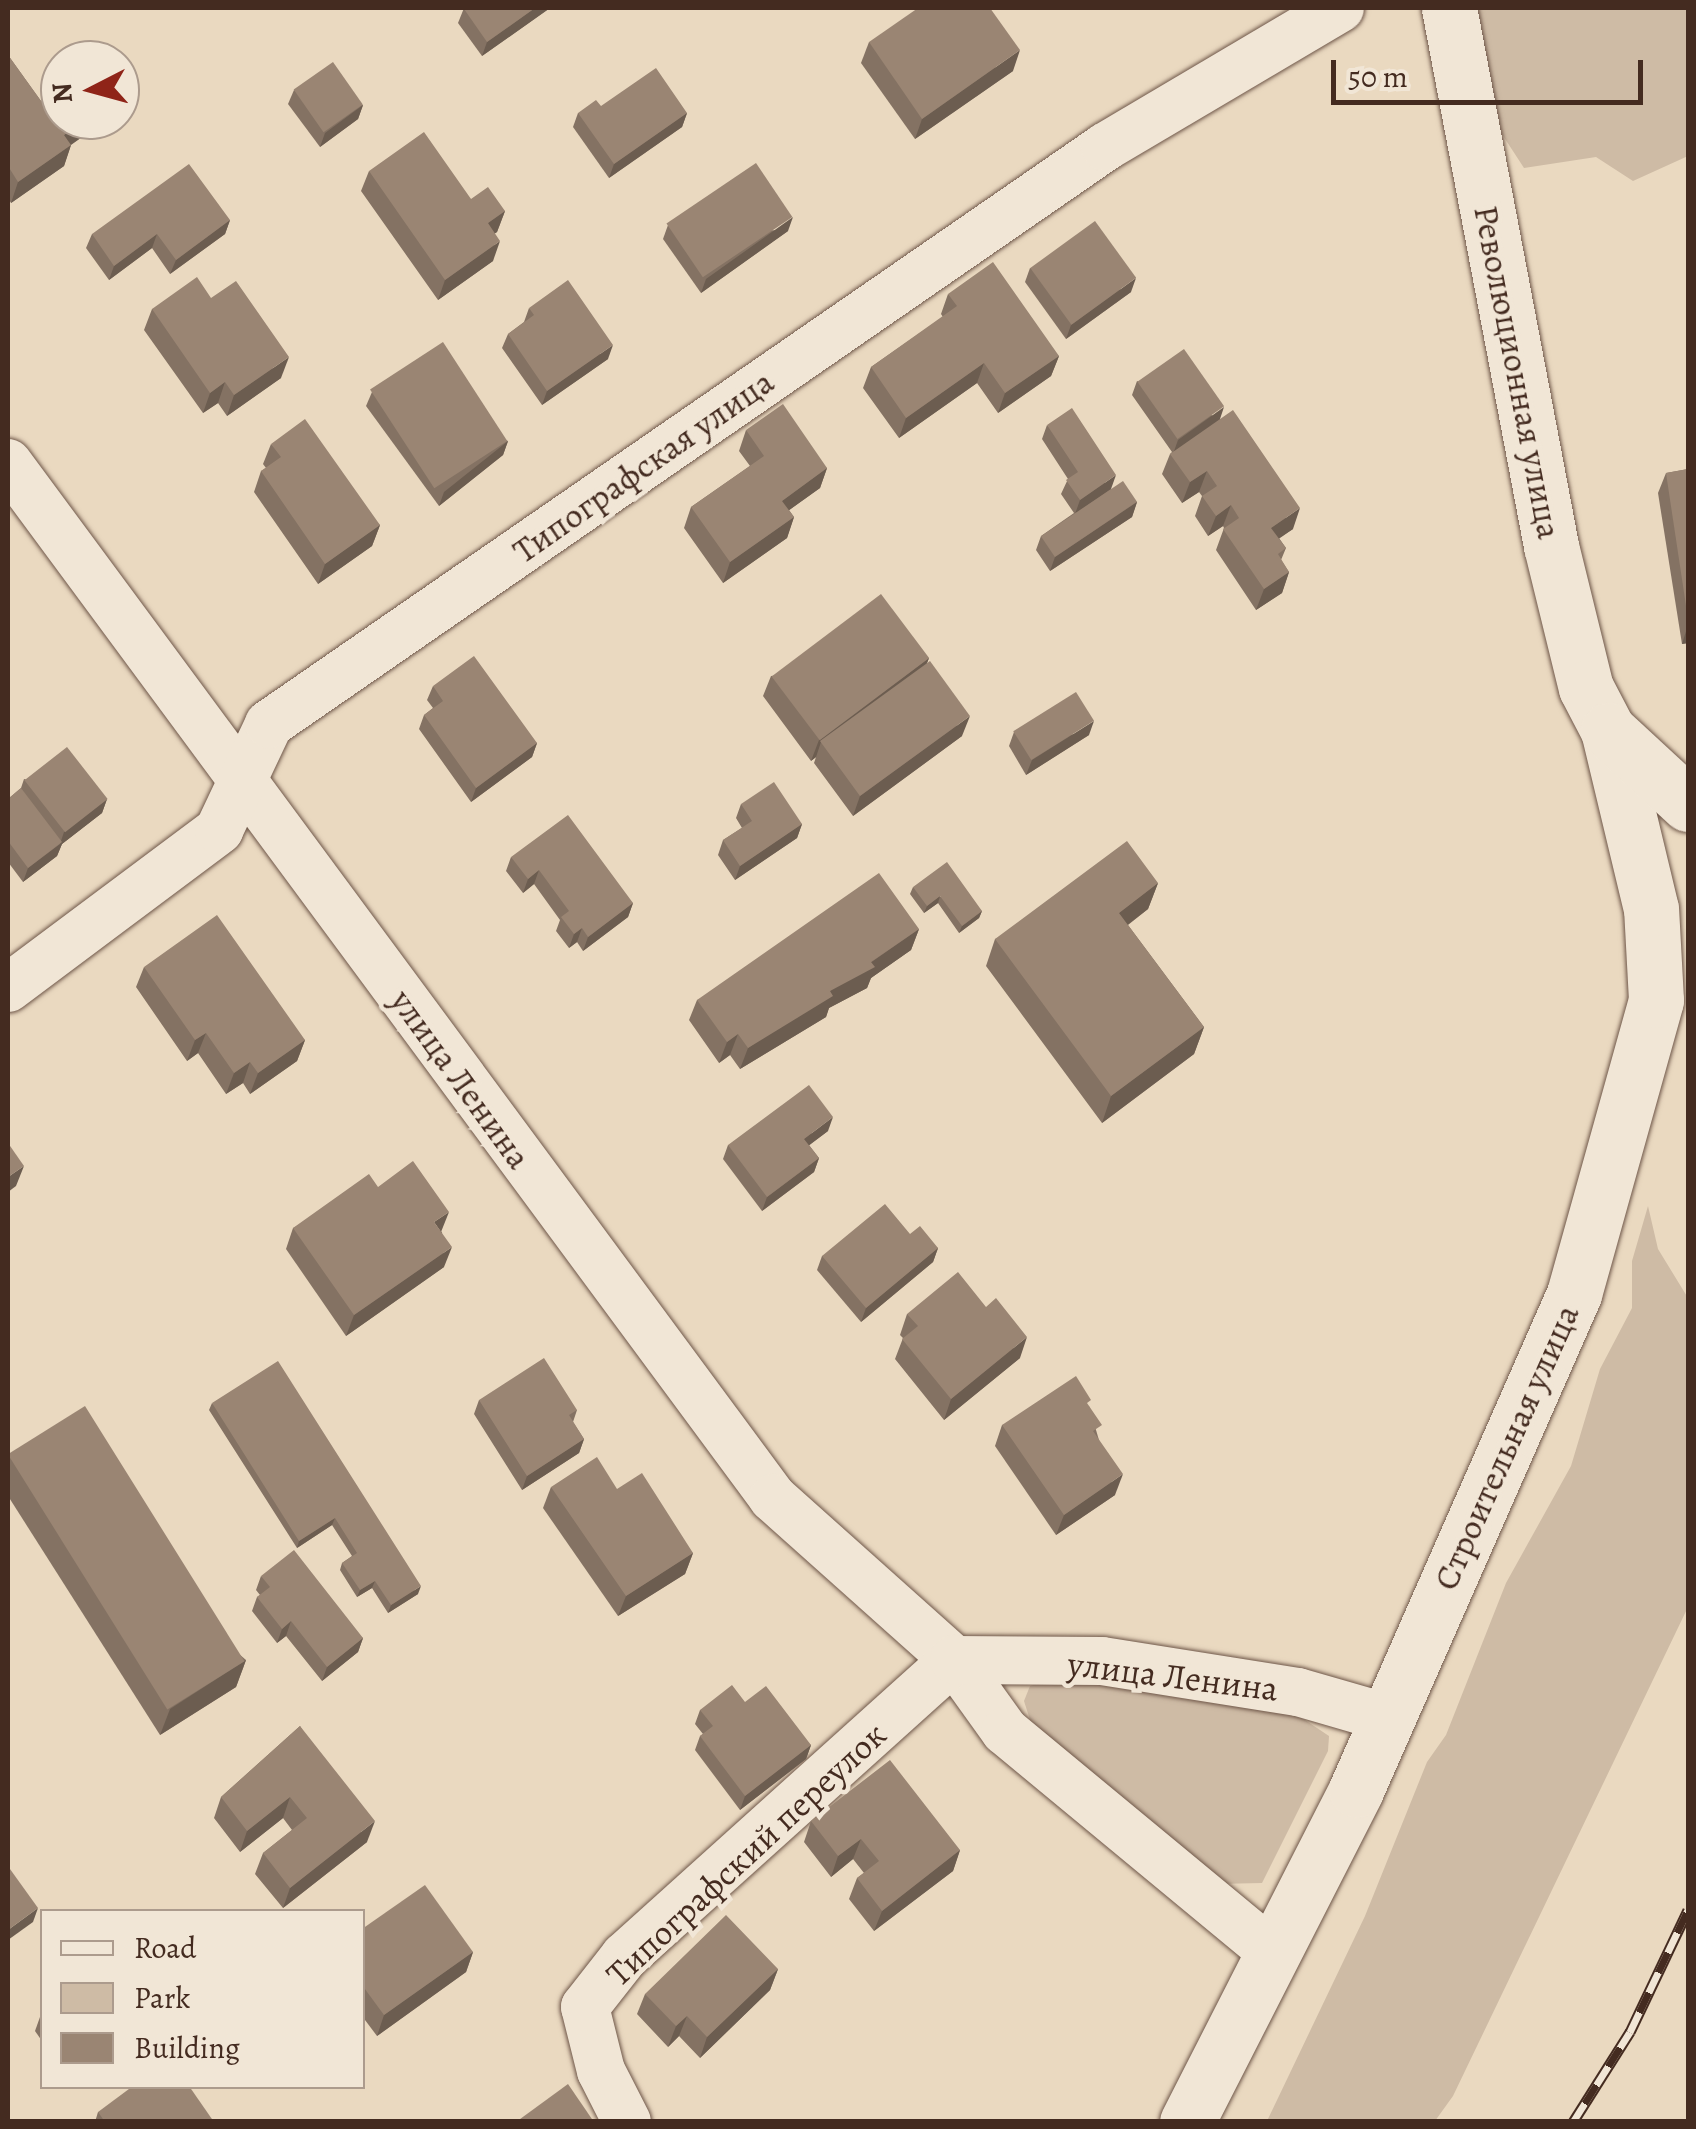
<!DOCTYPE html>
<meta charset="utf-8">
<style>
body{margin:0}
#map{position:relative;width:1696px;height:2129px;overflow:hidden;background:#ead9c0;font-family:Alegreya,serif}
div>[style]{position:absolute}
.green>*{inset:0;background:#cebba5}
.roads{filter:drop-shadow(0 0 2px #6e5648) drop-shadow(0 0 2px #6e5648)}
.minor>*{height:48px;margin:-24px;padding:0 24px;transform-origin:24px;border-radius:24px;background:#f1e6d6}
.tertiary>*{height:55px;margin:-27.5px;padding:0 27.5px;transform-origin:27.5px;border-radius:27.5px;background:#f1e6d6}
.secondary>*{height:55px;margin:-27.5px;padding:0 27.5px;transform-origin:27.5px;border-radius:27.5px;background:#f1e6d6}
.rail>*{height:11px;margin-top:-5.5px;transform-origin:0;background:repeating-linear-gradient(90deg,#f1e6d6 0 22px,#442b20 0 44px);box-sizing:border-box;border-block:2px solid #442b20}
.wall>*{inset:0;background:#847263}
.shaded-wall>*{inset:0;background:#6c5d50}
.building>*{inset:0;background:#9a8573;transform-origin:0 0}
span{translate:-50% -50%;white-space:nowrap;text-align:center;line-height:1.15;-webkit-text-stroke:9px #f1e6d6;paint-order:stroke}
.street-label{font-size:35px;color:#442b20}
.frame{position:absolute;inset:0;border:10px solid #442b20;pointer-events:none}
.legend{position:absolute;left:40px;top:1909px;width:325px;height:180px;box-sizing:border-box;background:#f1e6d6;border:2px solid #ac9b8d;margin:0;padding:12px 18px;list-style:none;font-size:30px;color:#442b20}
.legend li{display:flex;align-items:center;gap:20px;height:50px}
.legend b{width:50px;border:2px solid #ac9b8d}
.north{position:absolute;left:40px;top:40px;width:100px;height:100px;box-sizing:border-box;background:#f1e6d6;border:2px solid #ac9b8d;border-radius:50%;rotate:264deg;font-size:28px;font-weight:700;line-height:40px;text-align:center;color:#442b20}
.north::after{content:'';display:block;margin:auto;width:35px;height:45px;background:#8f2418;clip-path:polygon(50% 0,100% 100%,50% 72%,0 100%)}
.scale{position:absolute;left:1331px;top:60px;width:312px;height:45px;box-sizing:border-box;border:5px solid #442b20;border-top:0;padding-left:12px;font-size:30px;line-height:35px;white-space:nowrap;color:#442b20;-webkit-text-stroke:8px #f1e6d6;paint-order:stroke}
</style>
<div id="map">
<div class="green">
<div style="clip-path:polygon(1471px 8px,1688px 8px,1688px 156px,1633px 181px,1596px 157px,1524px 168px,1483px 105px)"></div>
<div style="clip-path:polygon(1648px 1206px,1658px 1249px,1688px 1298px,1688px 1607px,1453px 2096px,1435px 2121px,1267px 2121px,1365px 1916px,1427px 1762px,1446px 1735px,1506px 1583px,1571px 1466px,1600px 1369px,1632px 1308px,1632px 1261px)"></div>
<div style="clip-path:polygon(1051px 1680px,1103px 1680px,1293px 1712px,1329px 1736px,1328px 1751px,1262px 1883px,1217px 1884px,1032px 1726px,1024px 1701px,1030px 1686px)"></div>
</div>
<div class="roads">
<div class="minor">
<div style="left:8px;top:463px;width:1287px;rotate:53.53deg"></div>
<div style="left:773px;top:1498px;width:243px;rotate:41.8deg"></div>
<div style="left:954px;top:1660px;width:87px;rotate:54.3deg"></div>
<div style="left:1005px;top:1731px;width:345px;rotate:39.6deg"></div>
<div style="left:8px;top:988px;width:264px;rotate:-36.8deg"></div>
<div style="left:219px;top:830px;width:117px;rotate:-64.7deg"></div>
<div style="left:269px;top:724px;width:1016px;rotate:-34.61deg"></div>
<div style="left:1105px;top:147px;width:273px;rotate:-30.6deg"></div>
<div style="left:627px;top:2122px;width:57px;rotate:-117deg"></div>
<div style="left:601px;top:2071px;width:66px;rotate:-104deg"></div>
<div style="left:585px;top:2007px;width:65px;rotate:-51.9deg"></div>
<div style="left:625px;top:1956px;width:443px;rotate:-42deg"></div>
<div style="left:954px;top:1660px;width:148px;rotate:0.4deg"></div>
<div style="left:1102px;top:1661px;width:198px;rotate:9deg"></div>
<div style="left:1298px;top:1692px;width:94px;rotate:16.1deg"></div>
</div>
<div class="tertiary">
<div style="left:1187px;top:2122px;width:373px;rotate:-63deg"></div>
<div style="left:1356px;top:1790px;width:542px;rotate:-66.27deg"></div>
<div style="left:1574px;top:1294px;width:305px;rotate:-74.4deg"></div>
<div style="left:1656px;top:1000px;width:91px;rotate:-93.1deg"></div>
<div style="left:1651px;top:909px;width:184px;rotate:-103.5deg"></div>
</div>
<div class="secondary">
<div style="left:1449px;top:8px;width:548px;rotate:79.26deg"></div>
<div style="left:1551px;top:546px;width:146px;rotate:76.2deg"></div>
<div style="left:1586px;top:688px;width:47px;rotate:62.4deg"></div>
<div style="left:1608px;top:730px;width:109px;rotate:42.8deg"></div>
</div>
</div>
<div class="rail">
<div style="left:1573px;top:2122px;width:107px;rotate:-57.7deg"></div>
<div style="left:1630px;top:2032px;width:135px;rotate:-64.6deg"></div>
</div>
<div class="wall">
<div style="clip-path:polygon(464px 8px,550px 8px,482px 56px,458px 23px)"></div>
<div style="clip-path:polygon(869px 42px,1013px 71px,915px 139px,861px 63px)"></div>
<div style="clip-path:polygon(8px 55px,41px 101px,82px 137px,71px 145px,64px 166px,11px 203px,8px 198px)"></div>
<div style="clip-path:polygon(294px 90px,363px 105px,358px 119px,320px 147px,288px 104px)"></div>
<div style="clip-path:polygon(578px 113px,687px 113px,682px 127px,609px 178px,573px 127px)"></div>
<div style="clip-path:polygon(369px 171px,471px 199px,505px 211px,497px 232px,495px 233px,493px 261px,438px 300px,361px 191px)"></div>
<div style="clip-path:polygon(230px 220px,225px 234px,170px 274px,152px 248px,109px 280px,86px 248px,92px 234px)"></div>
<div style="clip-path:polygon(668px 225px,788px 231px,701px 293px,663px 239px)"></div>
<div style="clip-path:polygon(1030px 268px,1131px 292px,1066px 339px,1025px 282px)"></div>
<div style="clip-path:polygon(948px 294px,1059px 356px,1051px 376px,998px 413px,977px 383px,899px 438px,863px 388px,871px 367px,943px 317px,941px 314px)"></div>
<div style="clip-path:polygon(211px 298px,281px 378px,227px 416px,218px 403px,203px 413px,144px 330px,152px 309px)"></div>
<div style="clip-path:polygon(529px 308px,608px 359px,542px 405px,502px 348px,508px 334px,524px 322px)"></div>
<div style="clip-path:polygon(1137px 381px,1220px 419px,1293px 529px,1279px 538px,1286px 548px,1281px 560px,1289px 572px,1282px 593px,1256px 610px,1216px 550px,1224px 528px,1223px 526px,1208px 536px,1195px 516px,1202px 496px,1199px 492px,1182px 503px,1162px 474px,1170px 454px,1172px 452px,1132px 395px)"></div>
<div style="clip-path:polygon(372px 392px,508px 441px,503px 455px,439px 506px,366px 406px)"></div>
<div style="clip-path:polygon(1047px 425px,1111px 489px,1137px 502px,1132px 517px,1050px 571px,1036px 550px,1041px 536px,1074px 513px,1061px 494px,1068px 479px,1042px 439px)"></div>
<div style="clip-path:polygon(746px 430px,827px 468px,820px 488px,789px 510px,794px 517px,787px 538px,723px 583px,684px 528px,691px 507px,750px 466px,739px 451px)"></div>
<div style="clip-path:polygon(271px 444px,380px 525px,372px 546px,318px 584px,254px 492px,261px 471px,266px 468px,263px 464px)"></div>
<div style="clip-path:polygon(1688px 469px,1688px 643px,1682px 644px,1658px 493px,1666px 473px)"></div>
<div style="clip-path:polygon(929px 658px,926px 665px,962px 736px,853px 816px,814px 763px,816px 757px,811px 761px,763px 696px,771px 676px)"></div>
<div style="clip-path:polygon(433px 686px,537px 743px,532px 757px,471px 802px,419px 729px,424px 715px,433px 708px,427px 700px)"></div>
<div style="clip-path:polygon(1014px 732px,1089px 735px,1026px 775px,1009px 746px)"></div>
<div style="clip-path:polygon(24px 779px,107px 799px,102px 813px,62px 844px,57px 856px,23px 882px,8px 862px,8px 799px,21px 788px)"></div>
<div style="clip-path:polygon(741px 804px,802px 824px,797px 838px,735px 880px,718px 855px,723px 840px,742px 828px,736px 818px)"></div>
<div style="clip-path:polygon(511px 857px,633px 903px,628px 917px,583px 951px,577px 942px,569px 948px,556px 931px,560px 920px,534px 884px,523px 893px,506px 871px)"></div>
<div style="clip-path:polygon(1158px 883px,1148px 909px,1128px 925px,1204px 1027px,1194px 1054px,1102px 1123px,986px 966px,995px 939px)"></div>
<div style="clip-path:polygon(913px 887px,982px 911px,979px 918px,959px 933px,938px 903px,924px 913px,910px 894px)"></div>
<div style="clip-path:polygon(919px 929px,911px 950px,871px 978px,867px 988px,829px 1008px,826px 1017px,740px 1069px,730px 1055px,719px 1063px,689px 1020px,697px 1000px)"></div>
<div style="clip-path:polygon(144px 967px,305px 1040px,297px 1061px,250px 1094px,243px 1083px,226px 1094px,198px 1053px,187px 1061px,136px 987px)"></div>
<div style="clip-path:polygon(828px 1131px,809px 1145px,819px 1158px,814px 1172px,762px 1211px,723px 1159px,728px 1145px)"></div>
<div style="clip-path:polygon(378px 1187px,442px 1232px,444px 1267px,346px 1336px,286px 1249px,293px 1228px)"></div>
<div style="clip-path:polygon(910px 1234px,938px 1248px,933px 1262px,861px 1322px,817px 1270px,822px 1256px)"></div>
<div style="clip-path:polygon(986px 1307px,1020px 1358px,944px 1420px,895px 1359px,903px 1338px,900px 1335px,907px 1314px)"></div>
<div style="clip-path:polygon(479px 1400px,577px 1410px,573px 1422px,584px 1439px,579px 1453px,522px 1490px,474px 1414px)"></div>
<div style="clip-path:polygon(212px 1403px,418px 1594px,388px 1613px,372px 1588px,357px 1597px,340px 1570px,342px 1563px,352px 1556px,332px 1525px,297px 1548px,209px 1410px)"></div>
<div style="clip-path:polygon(1089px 1406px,1115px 1495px,1056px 1535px,995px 1446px,1002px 1425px)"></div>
<div style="clip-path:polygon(8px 1455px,246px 1660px,236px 1687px,160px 1735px,8px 1496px)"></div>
<div style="clip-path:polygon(551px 1487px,693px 1553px,685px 1574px,618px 1616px,543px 1508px)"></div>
<div style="clip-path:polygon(261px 1576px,363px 1638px,358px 1652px,322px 1681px,286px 1636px,277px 1643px,252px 1611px,257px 1597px,260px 1595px,256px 1590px)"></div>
<div style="clip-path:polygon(745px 1702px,811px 1745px,806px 1759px,740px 1810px,695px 1750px,700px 1736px,703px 1734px,695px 1724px,700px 1710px)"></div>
<div style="clip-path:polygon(300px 1726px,367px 1842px,283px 1908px,255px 1874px,263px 1853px,292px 1830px,283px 1818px,240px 1852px,214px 1818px,221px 1797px)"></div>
<div style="clip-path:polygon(811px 1821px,960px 1850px,953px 1871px,874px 1931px,849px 1899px,857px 1878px,864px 1873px,853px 1859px,831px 1877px,804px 1842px)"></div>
<div style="clip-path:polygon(362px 1929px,473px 1952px,466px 1972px,377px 2036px,362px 2016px)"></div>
<div style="clip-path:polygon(778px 1969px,770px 1990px,700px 2058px,679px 2036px,668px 2047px,637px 2014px,645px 1994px)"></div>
<div style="clip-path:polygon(42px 2015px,42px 2041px,35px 2031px,40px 2017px)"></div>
<div style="clip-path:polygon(98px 2112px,214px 2122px,95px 2122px)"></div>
</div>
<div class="shaded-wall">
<div style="clip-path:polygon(535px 8px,550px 8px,482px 56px,487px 42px)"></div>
<div style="clip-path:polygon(1020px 50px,1013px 71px,915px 139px,922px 119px)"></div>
<div style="clip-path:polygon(363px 105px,358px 119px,320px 147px,325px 133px)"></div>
<div style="clip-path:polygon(687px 113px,682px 127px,609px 178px,614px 164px)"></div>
<div style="clip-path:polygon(85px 120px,89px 120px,82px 137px,56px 155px,64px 135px)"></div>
<div style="clip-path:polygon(71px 145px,64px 166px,11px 203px,18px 182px)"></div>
<div style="clip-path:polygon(505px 211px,497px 232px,480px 244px,488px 223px)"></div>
<div style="clip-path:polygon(793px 217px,788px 231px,701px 293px,706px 279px)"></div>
<div style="clip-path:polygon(230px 220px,225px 234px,170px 274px,176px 260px)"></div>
<div style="clip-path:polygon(157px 234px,152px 248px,109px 280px,114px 266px)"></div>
<div style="clip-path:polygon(500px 241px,493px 261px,438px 300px,445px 280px)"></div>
<div style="clip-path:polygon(1136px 278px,1131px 292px,1066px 339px,1071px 325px)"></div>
<div style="clip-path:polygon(613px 345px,608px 359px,542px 405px,547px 391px)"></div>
<div style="clip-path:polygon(1059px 356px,1051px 376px,998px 413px,1005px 393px)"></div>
<div style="clip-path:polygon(289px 357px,281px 378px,227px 416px,234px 395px)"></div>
<div style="clip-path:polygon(984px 363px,977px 383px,899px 438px,906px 418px)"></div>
<div style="clip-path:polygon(225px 382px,218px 403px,203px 413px,210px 393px)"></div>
<div style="clip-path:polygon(1224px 407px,1219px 422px,1173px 454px,1178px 440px)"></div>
<div style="clip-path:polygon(508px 441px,503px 455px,439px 506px,444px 492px)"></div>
<div style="clip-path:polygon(827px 468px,820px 488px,774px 521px,782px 501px)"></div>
<div style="clip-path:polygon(1207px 471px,1199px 492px,1182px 503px,1190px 482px)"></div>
<div style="clip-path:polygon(1116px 475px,1111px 489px,1075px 514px,1080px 500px)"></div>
<div style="clip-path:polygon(1137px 502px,1132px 517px,1050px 571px,1055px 557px)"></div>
<div style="clip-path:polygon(1231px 505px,1223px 526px,1208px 536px,1216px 516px)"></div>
<div style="clip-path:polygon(1300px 508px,1293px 529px,1264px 549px,1271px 528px)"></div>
<div style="clip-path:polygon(794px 517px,787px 538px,723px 583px,730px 562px)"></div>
<div style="clip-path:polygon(380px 525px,372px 546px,318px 584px,325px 564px)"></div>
<div style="clip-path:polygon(1289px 572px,1282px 593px,1256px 610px,1264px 589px)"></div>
<div style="clip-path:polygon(1688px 625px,1688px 643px,1682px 644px)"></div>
<div style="clip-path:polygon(929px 658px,921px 679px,821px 742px,816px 757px,811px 761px,819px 740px)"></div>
<div style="clip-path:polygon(970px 716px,962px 736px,853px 816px,860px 796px)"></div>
<div style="clip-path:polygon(1094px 721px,1089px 735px,1026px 775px,1032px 760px)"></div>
<div style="clip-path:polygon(537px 743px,532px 757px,471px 802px,476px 788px)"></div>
<div style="clip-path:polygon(107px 799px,102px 813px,62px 844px,57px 856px,23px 882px,28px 868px,60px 844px,64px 832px)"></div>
<div style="clip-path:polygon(802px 824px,797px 838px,735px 880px,740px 866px)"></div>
<div style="clip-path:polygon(539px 870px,534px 884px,523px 893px,528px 879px)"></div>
<div style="clip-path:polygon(1158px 883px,1148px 909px,1109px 939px,1119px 913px)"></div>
<div style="clip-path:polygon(940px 896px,938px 903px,924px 913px,927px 906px)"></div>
<div style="clip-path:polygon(633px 903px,628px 917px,583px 951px,588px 937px)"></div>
<div style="clip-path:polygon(982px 911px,979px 918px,959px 933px,962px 926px)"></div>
<div style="clip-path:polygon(582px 928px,577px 942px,569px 948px,574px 934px)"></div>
<div style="clip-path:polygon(919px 929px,911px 950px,871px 978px,867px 988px,829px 1008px,826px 1017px,740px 1069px,748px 1048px)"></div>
<div style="clip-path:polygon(1204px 1027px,1194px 1054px,1102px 1123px,1111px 1096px)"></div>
<div style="clip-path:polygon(206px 1033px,198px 1053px,187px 1061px,195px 1040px)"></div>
<div style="clip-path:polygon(738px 1034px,730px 1055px,719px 1063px,727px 1042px)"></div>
<div style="clip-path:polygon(305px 1040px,297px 1061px,250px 1094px,258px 1073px)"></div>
<div style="clip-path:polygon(250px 1062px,243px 1083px,226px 1094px,234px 1073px)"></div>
<div style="clip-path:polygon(833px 1117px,828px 1131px,799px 1153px,804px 1139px)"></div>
<div style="clip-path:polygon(819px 1158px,814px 1172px,762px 1211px,767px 1197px)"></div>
<div style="clip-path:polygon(24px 1166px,16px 1186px,8px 1192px,8px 1177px)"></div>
<div style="clip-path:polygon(449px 1212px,441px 1232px,434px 1222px)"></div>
<div style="clip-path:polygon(452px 1247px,444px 1267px,346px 1336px,354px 1315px)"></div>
<div style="clip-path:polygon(938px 1248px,933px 1262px,861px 1322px,866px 1308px)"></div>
<div style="clip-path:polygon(1027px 1337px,1020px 1358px,944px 1420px,951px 1399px)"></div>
<div style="clip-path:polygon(584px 1439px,579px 1453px,522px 1490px,527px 1476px)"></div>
<div style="clip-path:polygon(1123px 1474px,1115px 1495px,1056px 1535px,1064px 1515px)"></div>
<div style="clip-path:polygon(335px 1518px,332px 1525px,297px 1548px,299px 1541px)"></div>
<div style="clip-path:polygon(693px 1553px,685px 1574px,618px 1616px,626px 1596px)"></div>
<div style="clip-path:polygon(375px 1581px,372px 1588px,357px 1597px,360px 1590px)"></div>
<div style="clip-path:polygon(421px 1586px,418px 1594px,388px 1613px,391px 1605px)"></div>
<div style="clip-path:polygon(291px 1621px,286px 1636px,277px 1643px,282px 1629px)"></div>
<div style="clip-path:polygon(363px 1638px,358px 1652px,322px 1681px,327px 1667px)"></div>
<div style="clip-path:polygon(246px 1660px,236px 1687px,160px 1735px,170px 1709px)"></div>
<div style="clip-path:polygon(811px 1745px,806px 1759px,740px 1810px,745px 1796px)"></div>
<div style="clip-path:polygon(290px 1797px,283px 1818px,240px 1852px,247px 1831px)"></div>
<div style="clip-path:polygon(375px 1821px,367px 1842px,283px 1908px,290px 1888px)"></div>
<div style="clip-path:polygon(861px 1839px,853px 1859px,831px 1877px,838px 1856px)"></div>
<div style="clip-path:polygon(960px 1850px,953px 1871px,874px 1931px,882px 1911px)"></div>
<div style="clip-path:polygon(38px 1908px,33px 1922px,8px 1940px,8px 1930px)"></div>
<div style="clip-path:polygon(473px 1952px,466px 1972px,377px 2036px,384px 2015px)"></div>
<div style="clip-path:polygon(778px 1969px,770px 1990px,700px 2058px,707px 2037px)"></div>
<div style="clip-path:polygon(687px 2016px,679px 2036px,668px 2047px,676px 2026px)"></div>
</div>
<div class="building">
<div style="clip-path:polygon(465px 8px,535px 8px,487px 42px,464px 9px)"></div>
<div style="clip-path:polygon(918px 8px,990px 8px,1020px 50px,922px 119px,869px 42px)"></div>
<div style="clip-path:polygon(8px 55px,41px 101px,60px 88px,60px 120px,85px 120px,64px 135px,71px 145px,18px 182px,8px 166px)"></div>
<div style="left:333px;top:62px;width:52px;height:48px;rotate:55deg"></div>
<div style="clip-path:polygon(656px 68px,687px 113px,614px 164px,578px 113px,596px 100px,601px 106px)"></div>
<div style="clip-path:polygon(424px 132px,471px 199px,488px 187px,505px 211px,488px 223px,500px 241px,445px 280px,369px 171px)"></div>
<div style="left:756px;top:163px;width:65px;height:108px;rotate:56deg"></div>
<div style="clip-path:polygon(189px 164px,230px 220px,176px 260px,157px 234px,114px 266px,92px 234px)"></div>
<div style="left:1095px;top:221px;width:70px;height:80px;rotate:54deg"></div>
<div style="clip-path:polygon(993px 262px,1059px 356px,1005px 393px,984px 363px,906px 418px,871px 367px,957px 306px,948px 294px)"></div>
<div style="clip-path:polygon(197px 277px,211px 298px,236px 281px,289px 357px,234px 395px,225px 382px,210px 393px,152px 309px)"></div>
<div style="clip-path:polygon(568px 280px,613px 345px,547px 391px,508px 334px,534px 315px,529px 308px)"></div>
<div style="left:443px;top:342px;width:118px;height:87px;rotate:57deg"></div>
<div style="left:1184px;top:349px;width:70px;height:57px;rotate:55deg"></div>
<div style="clip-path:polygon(783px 404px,827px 468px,782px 501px,794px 517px,730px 562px,691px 507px,764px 456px,746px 430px)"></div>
<div style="clip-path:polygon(1072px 408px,1116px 475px,1080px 500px,1066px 480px,1078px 472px,1047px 425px)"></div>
<div style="clip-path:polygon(1233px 410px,1300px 508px,1271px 528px,1286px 548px,1278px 554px,1289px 572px,1264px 589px,1223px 529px,1239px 518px,1231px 505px,1216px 516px,1202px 496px,1217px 486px,1207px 471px,1190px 482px,1170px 454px)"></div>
<div style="clip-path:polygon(305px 419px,380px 525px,325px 564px,261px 471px,281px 457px,271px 444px)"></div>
<div style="clip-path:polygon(1688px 469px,1688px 619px,1666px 473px)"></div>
<div style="left:1123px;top:481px;width:25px;height:99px;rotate:56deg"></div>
<div style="left:881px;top:594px;width:80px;height:137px;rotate:53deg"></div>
<div style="clip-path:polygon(474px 656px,537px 743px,476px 788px,424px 715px,443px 701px,433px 686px)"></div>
<div style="left:930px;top:661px;width:68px;height:136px;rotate:54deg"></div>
<div style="left:1076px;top:692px;width:34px;height:74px;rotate:58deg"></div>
<div style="left:67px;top:747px;width:66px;height:54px;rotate:52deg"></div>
<div style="clip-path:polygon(774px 782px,802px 824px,740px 866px,723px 840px,752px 821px,741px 804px)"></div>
<div style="clip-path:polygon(21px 788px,62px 842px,28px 868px,8px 841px,8px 799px)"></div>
<div style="clip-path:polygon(568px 815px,633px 903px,588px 937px,582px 928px,574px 934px,561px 917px,569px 911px,539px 870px,528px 879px,511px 857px)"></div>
<div style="clip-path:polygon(1127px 841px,1158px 883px,1119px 913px,1204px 1027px,1111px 1096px,995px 939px)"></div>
<div style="clip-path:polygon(947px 862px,982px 911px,962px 926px,940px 896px,927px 906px,913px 887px)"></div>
<div style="clip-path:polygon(879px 873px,919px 929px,871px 962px,875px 967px,830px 991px,833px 996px,748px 1048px,738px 1034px,727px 1042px,697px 1000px)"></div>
<div style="clip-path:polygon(217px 915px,305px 1040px,258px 1073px,250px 1062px,234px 1073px,206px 1033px,195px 1040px,144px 967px)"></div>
<div style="clip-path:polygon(809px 1085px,833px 1117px,804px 1139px,819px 1158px,767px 1197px,728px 1145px)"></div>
<div style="clip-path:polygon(8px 1143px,24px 1166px,8px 1177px)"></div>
<div style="clip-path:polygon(413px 1161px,449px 1212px,434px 1222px,452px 1247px,354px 1315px,293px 1228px,369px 1174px,378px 1187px)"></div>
<div style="clip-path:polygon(885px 1204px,910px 1234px,920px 1226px,938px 1248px,866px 1308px,822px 1256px)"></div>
<div style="clip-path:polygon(958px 1272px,986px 1307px,996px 1298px,1027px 1337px,951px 1399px,902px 1339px,918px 1326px,907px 1314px)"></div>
<div style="clip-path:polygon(544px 1358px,577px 1410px,569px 1415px,584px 1439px,527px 1476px,479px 1400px)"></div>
<div style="clip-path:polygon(278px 1361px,421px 1586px,391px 1605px,375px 1581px,360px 1590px,342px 1563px,357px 1553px,335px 1518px,299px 1541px,212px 1403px)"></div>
<div style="clip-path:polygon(1076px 1376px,1091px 1400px,1087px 1403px,1102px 1425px,1093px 1431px,1123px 1474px,1064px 1515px,1002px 1425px)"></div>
<div style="left:85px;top:1406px;width:301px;height:91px;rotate:58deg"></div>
<div style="clip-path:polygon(597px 1457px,617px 1489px,642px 1473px,693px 1553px,626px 1596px,551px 1487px)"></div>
<div style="clip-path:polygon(294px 1550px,363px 1638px,327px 1667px,291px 1621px,282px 1629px,257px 1597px,270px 1587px,261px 1576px)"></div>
<div style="clip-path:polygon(732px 1685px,745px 1702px,766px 1686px,811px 1745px,745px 1796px,700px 1736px,713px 1726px,700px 1710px)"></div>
<div style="clip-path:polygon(300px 1726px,375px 1821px,290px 1888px,263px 1853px,307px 1818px,290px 1797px,247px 1831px,221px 1797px)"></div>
<div style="clip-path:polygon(890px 1760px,960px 1850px,882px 1911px,857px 1878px,879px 1861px,861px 1839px,838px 1856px,811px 1821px)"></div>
<div style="clip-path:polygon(10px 1869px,38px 1908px,8px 1930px,8px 1871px)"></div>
<div style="clip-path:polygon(425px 1885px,473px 1952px,384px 2015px,362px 1985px,362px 1929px)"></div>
<div style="clip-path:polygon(726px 1915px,778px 1969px,707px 2037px,687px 2016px,676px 2026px,645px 1994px)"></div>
<div style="clip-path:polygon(568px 2084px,594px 2122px,516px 2122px)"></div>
<div style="clip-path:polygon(133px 2086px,189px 2086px,214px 2122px,105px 2122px,98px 2112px)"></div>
</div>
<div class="street-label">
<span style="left:1518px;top:372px;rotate:79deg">Революционная улица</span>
<span style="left:643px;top:466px;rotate:-35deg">Типографская улица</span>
<span style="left:461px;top:1079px;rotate:54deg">улица Ленина</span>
<span style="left:1506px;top:1447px;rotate:-66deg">Строительная улица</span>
<span style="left:1173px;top:1676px;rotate:7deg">улица Ленина</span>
<span style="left:746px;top:1854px;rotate:-43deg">Типографский переулок</span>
</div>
<div class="frame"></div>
<ul class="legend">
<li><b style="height:12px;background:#f1e6d6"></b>Road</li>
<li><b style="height:28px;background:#cebba5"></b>Park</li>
<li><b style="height:28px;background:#9a8573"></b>Building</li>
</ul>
<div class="north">N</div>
<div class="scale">50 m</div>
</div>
